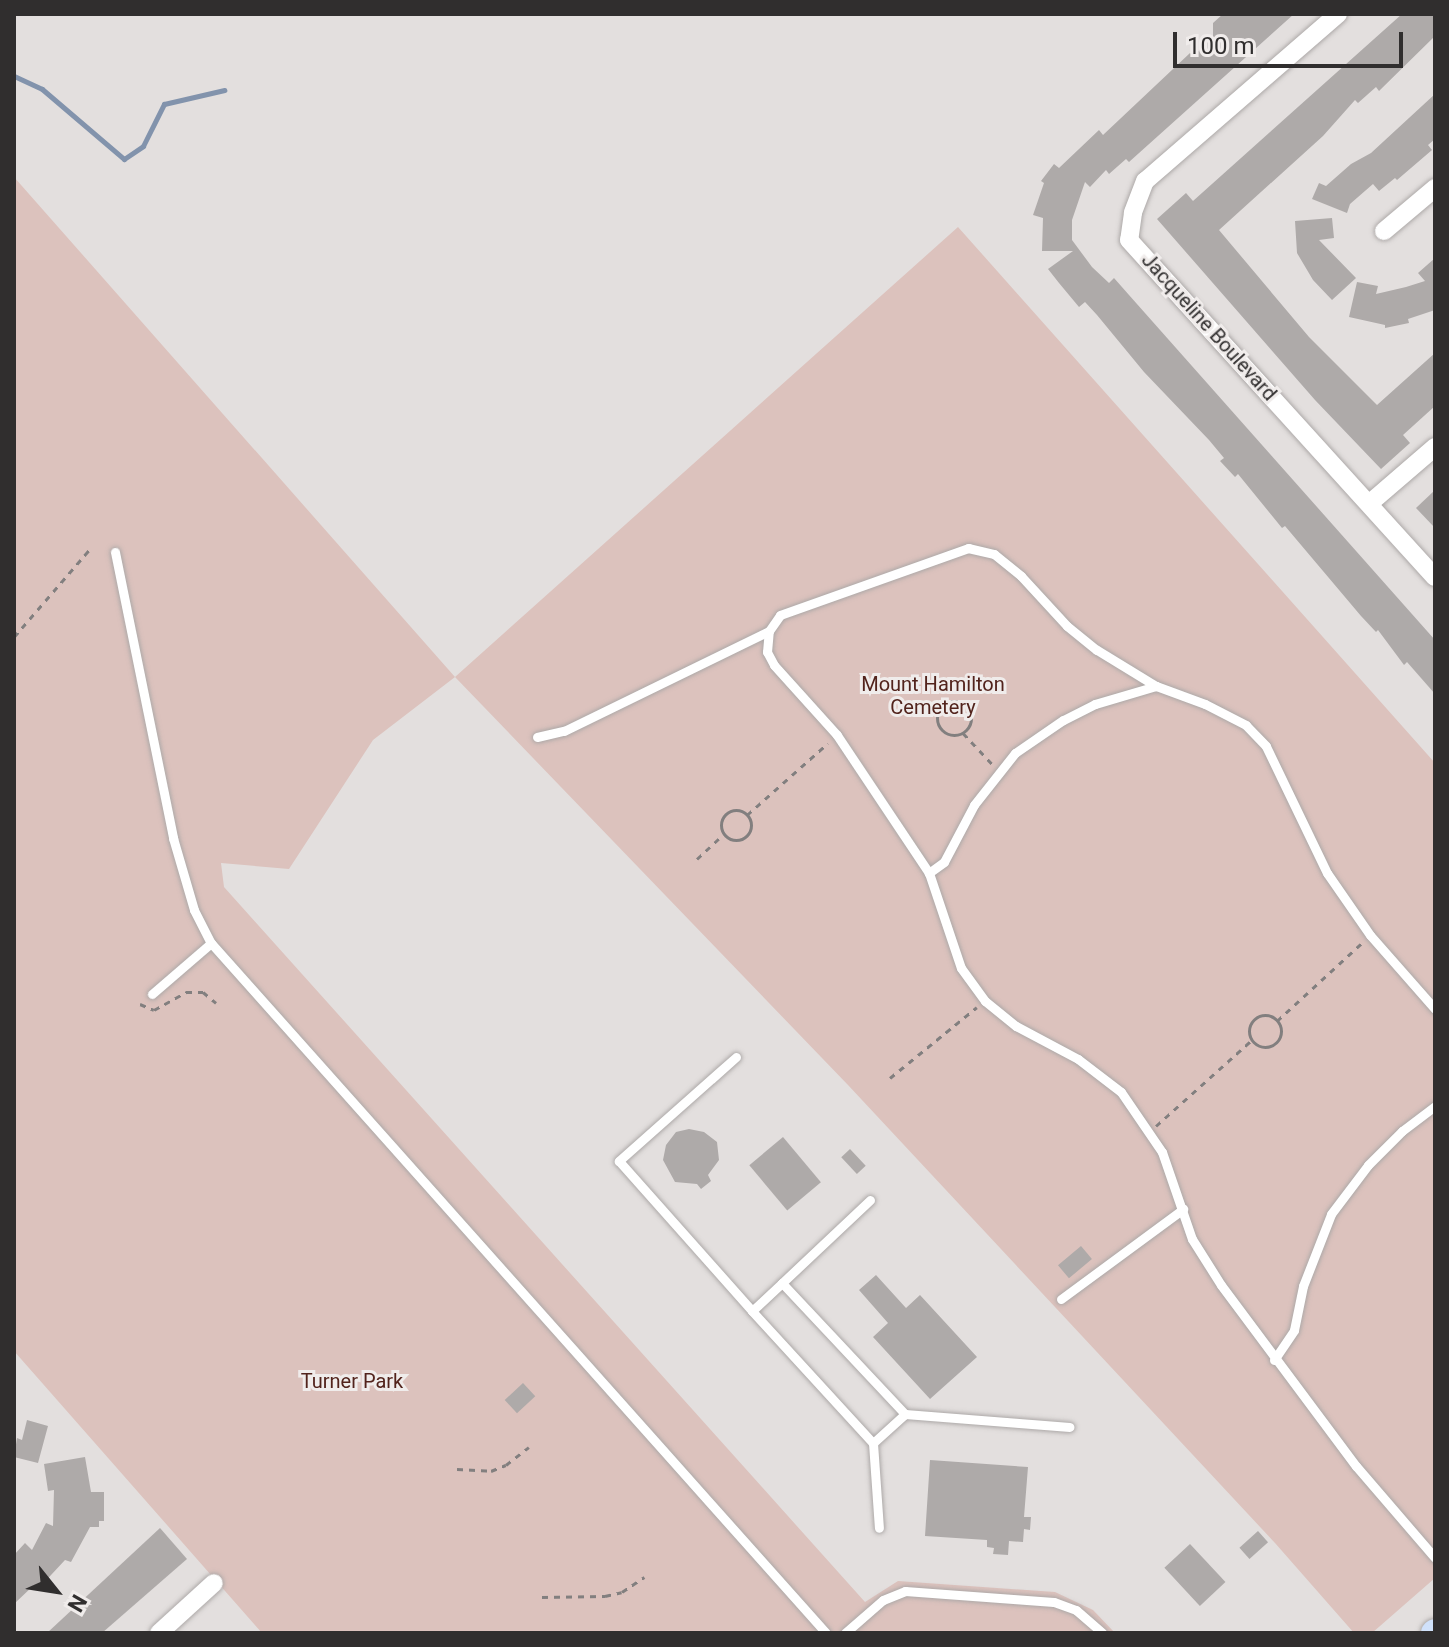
<!DOCTYPE html>
<style>
body{margin:0}
#map{position:relative;width:1449px;height:1647px;overflow:hidden;background:#e3dfde;font-family:Roboto,sans-serif}
div>[style]{position:absolute}
.green>*{inset:0;background:#dcc2bd}
.stream>*{height:5px;margin:-2.5px;padding:0 2.5px;transform-origin:2.5px;border-radius:2.5px;background:#8293ac}
.building>*{inset:0;background:#aeaaa9;transform-origin:0 0}
.path>*{height:3px;margin-top:-1.5px;transform-origin:0;background:repeating-linear-gradient(90deg,#827f7f 0 6px,transparent 0 12px)}
.path>.ring{margin:-1.5px;padding:0;box-sizing:content-box;background:none;border:3px solid #827f7f;border-radius:50%}
.roads{filter:drop-shadow(0 0 2px #ada9a8) drop-shadow(0 0 2px #ada9a8)}
.lane>*{height:9px;margin:-4.5px;padding:0 4.5px;transform-origin:4.5px;border-radius:4.5px;background:#fff}
.street>*{height:18px;margin:-9px;padding:0 9px;transform-origin:9px;border-radius:9px;background:#fff}
.secondary>*{height:26px;margin:-13px;padding:0 13px;transform-origin:13px;border-radius:13px;background:#d0e1fa}
span{translate:-50% -50%;white-space:nowrap;text-align:center;line-height:1.15;-webkit-text-stroke:6px #f0eceb;paint-order:stroke}
.street-label{font-size:20px;color:#302e2e}
.park-label{font-size:20px;color:#52231c}
.frame{position:absolute;inset:0;border:16px solid #302e2e;pointer-events:none}
.north{position:absolute;left:16px;top:1551px;width:80px;height:80px;-webkit-text-stroke:6px #f0eceb;paint-order:stroke;rotate:120deg;font-size:22px;font-weight:700;line-height:32px;text-align:center;color:#302e2e}
.north::after{content:'';display:block;margin:auto;width:28px;height:36px;background:#302e2e;clip-path:polygon(50% 0,100% 100%,50% 72%,0 100%)}
.scale{position:absolute;left:1173px;top:32px;width:230px;height:36px;box-sizing:border-box;border:4px solid #302e2e;border-top:0;padding-left:10px;font-size:24px;line-height:28px;white-space:nowrap;color:#302e2e;-webkit-text-stroke:6px #f0eceb;paint-order:stroke}
</style>
<div id="map">
<div class="green">
<div style="clip-path:polygon(14px 177px,455px 677px,958px 227px,1435px 763px,1435px 1578px,1372px 1633px,1354px 1633px,1275px 1543px,848px 1085px,455px 677px,373px 740px,289px 869px,221px 863px,224px 887px,865px 1602px,898px 1581px,1055px 1592px,1093px 1610px,1115px 1633px,262px 1633px,14px 1351px)"></div>
</div>
<div class="stream">
<div style="left:14px;top:76px;width:31px;rotate:25deg"></div>
<div style="left:42px;top:89px;width:108px;rotate:40.5deg"></div>
<div style="left:124px;top:159px;width:23px;rotate:-34deg"></div>
<div style="left:143px;top:146px;width:47px;rotate:-63.4deg"></div>
<div style="left:164px;top:104px;width:62px;rotate:-13.1deg"></div>
</div>
<div class="building">
<div style="clip-path:polygon(1223px 14px,1294px 14px,1129px 162px,1126px 159px,1109px 174px,1106px 170px,1090px 187px,1085px 182px,1072px 220px,1072px 240px,1092px 267px,1109px 283px,1114px 278px,1129px 295px,1435px 640px,1435px 694px,1407px 662px,1404px 665px,1378px 630px,1376px 632px,1361px 616px,1285px 526px,1282px 528px,1238px 474px,1235px 477px,1220px 461px,1224px 458px,1209px 440px,1144px 372px,1097px 315px,1085px 302px,1079px 307px,1059px 283px,1048px 269px,1073px 251px,1042px 251px,1043px 218px,1033px 215px,1044px 183px,1041px 181px,1054px 164px,1059px 168px,1099px 130px,1103px 135px,1190px 53px,1193px 56px,1213px 37px,1213px 23px)"></div>
<div style="clip-path:polygon(1402px 14px,1431px 14px,1435px 18px,1435px 36px,1379px 91px,1376px 87px,1358px 103px,1355px 100px,1323px 136px,1219px 230px,1309px 337px,1377px 405px,1435px 353px,1435px 406px,1403px 435px,1410px 443px,1381px 469px,1315px 400px,1157px 219px,1186px 193px,1193px 201px)"></div>
<div style="clip-path:polygon(1435px 94px,1435px 139px,1428px 145px,1432px 150px,1397px 180px,1395px 178px,1379px 191px,1373px 184px,1350px 204px,1347px 213px,1312px 199px,1319px 183px,1326px 186px,1351px 164px,1371px 153px)"></div>
<div style="clip-path:polygon(1332px 218px,1334px 238px,1319px 240px,1356px 278px,1332px 300px,1313px 280px,1297px 253px,1295px 221px)"></div>
<div style="clip-path:polygon(1435px 258px,1435px 310px,1408px 319px,1409px 323px,1385px 328px,1385px 325px,1349px 317px,1357px 282px,1378px 286px,1376px 294px,1406px 287px,1425px 281px,1418px 273px)"></div>
<div style="clip-path:polygon(1435px 490px,1435px 528px,1416px 508px)"></div>
<div style="clip-path:polygon(689px 1129px,704px 1132px,717px 1142px,719px 1160px,708px 1175px,711px 1181px,701px 1189px,697px 1184px,675px 1182px,663px 1160px,666px 1145px,676px 1132px)"></div>
<div style="left:783px;top:1137px;width:59px;height:44px;rotate:50deg"></div>
<div style="left:850px;top:1149px;width:23px;height:12px;rotate:47deg"></div>
<div style="left:1081px;top:1246px;width:17px;height:30px;rotate:50deg"></div>
<div style="clip-path:polygon(876px 1275px,906px 1308px,920px 1295px,977px 1357px,930px 1399px,873px 1337px,888px 1323px,859px 1290px)"></div>
<div style="left:523px;top:1383px;width:18px;height:25px;rotate:47deg"></div>
<div style="clip-path:polygon(27px 1420px,48px 1426px,38px 1463px,14px 1457px,17px 1438px,22px 1440px)"></div>
<div style="clip-path:polygon(85px 1457px,91px 1492px,104px 1492px,104px 1521px,99px 1521px,99px 1527px,90px 1527px,71px 1562px,65px 1560px,38px 1589px,34px 1585px,14px 1604px,14px 1555px,25px 1543px,32px 1550px,46px 1523px,53px 1526px,54px 1490px,48px 1491px,44px 1464px)"></div>
<div style="clip-path:polygon(930px 1460px,1028px 1467px,1024px 1517px,1031px 1517px,1030px 1530px,1024px 1529px,1023px 1542px,1009px 1541px,1008px 1555px,993px 1554px,994px 1548px,987px 1547px,987px 1540px,925px 1536px)"></div>
<div style="clip-path:polygon(160px 1528px,187px 1559px,102px 1633px,47px 1633px)"></div>
<div style="left:1258px;top:1531px;width:15px;height:25px;rotate:48deg"></div>
<div style="left:1190px;top:1544px;width:52px;height:35px;rotate:47deg"></div>
</div>
<div class="path">
<div style="left:14px;top:637px;width:116px;rotate:-49.2deg"></div>
<div class="ring" style="left:937px;top:701px;width:31px;height:31px"></div>
<div style="left:963px;top:733px;width:44px;rotate:46.8deg"></div>
<div class="ring" style="left:721px;top:810px;width:27px;height:27px"></div>
<div style="left:747px;top:815px;width:108px;rotate:-41.6deg"></div>
<div style="left:697px;top:859px;width:37px;rotate:-43deg"></div>
<div style="left:140px;top:1004px;width:15px;rotate:23deg"></div>
<div style="left:154px;top:1010px;width:37px;rotate:-29deg"></div>
<div style="left:186px;top:992px;width:17px"></div>
<div style="left:203px;top:992px;width:17px;rotate:40deg"></div>
<div class="ring" style="left:1249px;top:1015px;width:29px;height:29px"></div>
<div style="left:1277px;top:1021px;width:117px;rotate:-42.6deg"></div>
<div style="left:890px;top:1078px;width:112px;rotate:-39.2deg"></div>
<div style="left:1156px;top:1126px;width:129px;rotate:-41.9deg"></div>
<div style="left:457px;top:1469px;width:34px;rotate:3deg"></div>
<div style="left:491px;top:1471px;width:16px;rotate:-22deg"></div>
<div style="left:506px;top:1465px;width:29px;rotate:-38deg"></div>
<div style="left:542px;top:1597px;width:63px;rotate:-0.9deg"></div>
<div style="left:605px;top:1596px;width:17px;rotate:-13deg"></div>
<div style="left:622px;top:1592px;width:27px;rotate:-34deg"></div>
</div>
<div class="roads">
<div class="lane">
<div style="left:115px;top:552px;width:292px;rotate:78.5deg"></div>
<div style="left:173px;top:838px;width:75px;rotate:73.7deg"></div>
<div style="left:194px;top:910px;width:37px;rotate:63deg"></div>
<div style="left:211px;top:943px;width:924px;rotate:48.29deg"></div>
<div style="left:537px;top:737px;width:28px;rotate:-13deg"></div>
<div style="left:564px;top:731px;width:228px;rotate:-26deg"></div>
<div style="left:929px;top:873px;width:166px;rotate:-123.7deg"></div>
<div style="left:837px;top:735px;width:94px;rotate:-132deg"></div>
<div style="left:774px;top:665px;width:15px;rotate:-118deg"></div>
<div style="left:767px;top:652px;width:21px;rotate:-85deg"></div>
<div style="left:769px;top:631px;width:19px;rotate:-55deg"></div>
<div style="left:780px;top:615px;width:200px;rotate:-19.6deg"></div>
<div style="left:968px;top:548px;width:27px;rotate:13deg"></div>
<div style="left:994px;top:554px;width:35px;rotate:39deg"></div>
<div style="left:1021px;top:576px;width:68px;rotate:47.4deg"></div>
<div style="left:1067px;top:626px;width:38px;rotate:39deg"></div>
<div style="left:1097px;top:650px;width:69px;rotate:31.4deg"></div>
<div style="left:152px;top:994px;width:78px;rotate:-40.8deg"></div>
<div style="left:1435px;top:1009px;width:98px;rotate:-131.3deg"></div>
<div style="left:1370px;top:935px;width:75px;rotate:-124.7deg"></div>
<div style="left:1327px;top:873px;width:141px;rotate:-115.7deg"></div>
<div style="left:1266px;top:746px;width:29px;rotate:-134deg"></div>
<div style="left:1246px;top:725px;width:46px;rotate:-152.9deg"></div>
<div style="left:1205px;top:704px;width:52px;rotate:-159.8deg"></div>
<div style="left:1156px;top:686px;width:64px;rotate:163.6deg"></div>
<div style="left:1095px;top:704px;width:36px;rotate:153deg"></div>
<div style="left:1063px;top:720px;width:58px;rotate:145.5deg"></div>
<div style="left:1015px;top:753px;width:66px;rotate:128.3deg"></div>
<div style="left:974px;top:805px;width:64px;rotate:117.8deg"></div>
<div style="left:944px;top:862px;width:19px;rotate:144deg"></div>
<div style="left:929px;top:873px;width:100px;rotate:71.4deg"></div>
<div style="left:961px;top:968px;width:41px;rotate:54deg"></div>
<div style="left:985px;top:1001px;width:40px;rotate:39deg"></div>
<div style="left:1016px;top:1026px;width:70px;rotate:28deg"></div>
<div style="left:1078px;top:1059px;width:54px;rotate:37.5deg"></div>
<div style="left:1121px;top:1092px;width:73px;rotate:55.7deg"></div>
<div style="left:1162px;top:1152px;width:92px;rotate:71deg"></div>
<div style="left:1192px;top:1239px;width:54px;rotate:57.8deg"></div>
<div style="left:1221px;top:1285px;width:226px;rotate:53.3deg"></div>
<div style="left:1356px;top:1466px;width:121px;rotate:49.3deg"></div>
<div style="left:736px;top:1057px;width:157px;rotate:138.4deg"></div>
<div style="left:619px;top:1161px;width:200px;rotate:48.4deg"></div>
<div style="left:870px;top:1200px;width:121px;rotate:136.7deg"></div>
<div style="left:782px;top:1283px;width:180px;rotate:46.8deg"></div>
<div style="left:905px;top:1414px;width:165px;rotate:4.5deg"></div>
<div style="left:782px;top:1283px;width:41px;rotate:137deg"></div>
<div style="left:752px;top:1311px;width:179px;rotate:47.5deg"></div>
<div style="left:873px;top:1443px;width:43px;rotate:-42.2deg"></div>
<div style="left:1061px;top:1299px;width:152px;rotate:-36.4deg"></div>
<div style="left:1274px;top:1360px;width:36px;rotate:-56deg"></div>
<div style="left:1294px;top:1330px;width:45px;rotate:-78.4deg"></div>
<div style="left:1303px;top:1286px;width:77px;rotate:-68.7deg"></div>
<div style="left:1331px;top:1214px;width:61px;rotate:-52.9deg"></div>
<div style="left:1368px;top:1165px;width:48px;rotate:-45deg"></div>
<div style="left:1402px;top:1131px;width:41px;rotate:-37.1deg"></div>
<div style="left:873px;top:1443px;width:85px;rotate:86deg"></div>
<div style="left:845px;top:1633px;width:50px;rotate:-41deg"></div>
<div style="left:883px;top:1600px;width:24px;rotate:-22deg"></div>
<div style="left:905px;top:1591px;width:149px;rotate:4.2deg"></div>
<div style="left:1054px;top:1602px;width:23px;rotate:20deg"></div>
<div style="left:1076px;top:1610px;width:35px;rotate:41deg"></div>
</div>
<div class="street">
<div style="left:1338px;top:14px;width:255px;rotate:139.1deg"></div>
<div style="left:1145px;top:181px;width:34px;rotate:111deg"></div>
<div style="left:1133px;top:213px;width:27px;rotate:98deg"></div>
<div style="left:1129px;top:240px;width:455px;rotate:47.8deg"></div>
<div style="left:1384px;top:231px;width:67px;rotate:-40.1deg"></div>
<div style="left:1370px;top:503px;width:86px;rotate:-40.7deg"></div>
<div style="left:159px;top:1633px;width:74px;rotate:-42.3deg"></div>
</div>
<div class="secondary">
<div style="left:1434px;top:1633px;width:1px;rotate:-45deg"></div>
</div>
</div>
<div class="street-label">
<span style="left:1209px;top:327px;rotate:48deg">Jacqueline Boulevard</span>
</div>
<div class="park-label">
<span style="left:933px;top:696px">Mount Hamilton<br>Cemetery</span>
<span style="left:352px;top:1381px">Turner Park</span>
</div>
<div class="frame"></div>
<div class="north">N</div>
<div class="scale">100 m</div>
</div>
